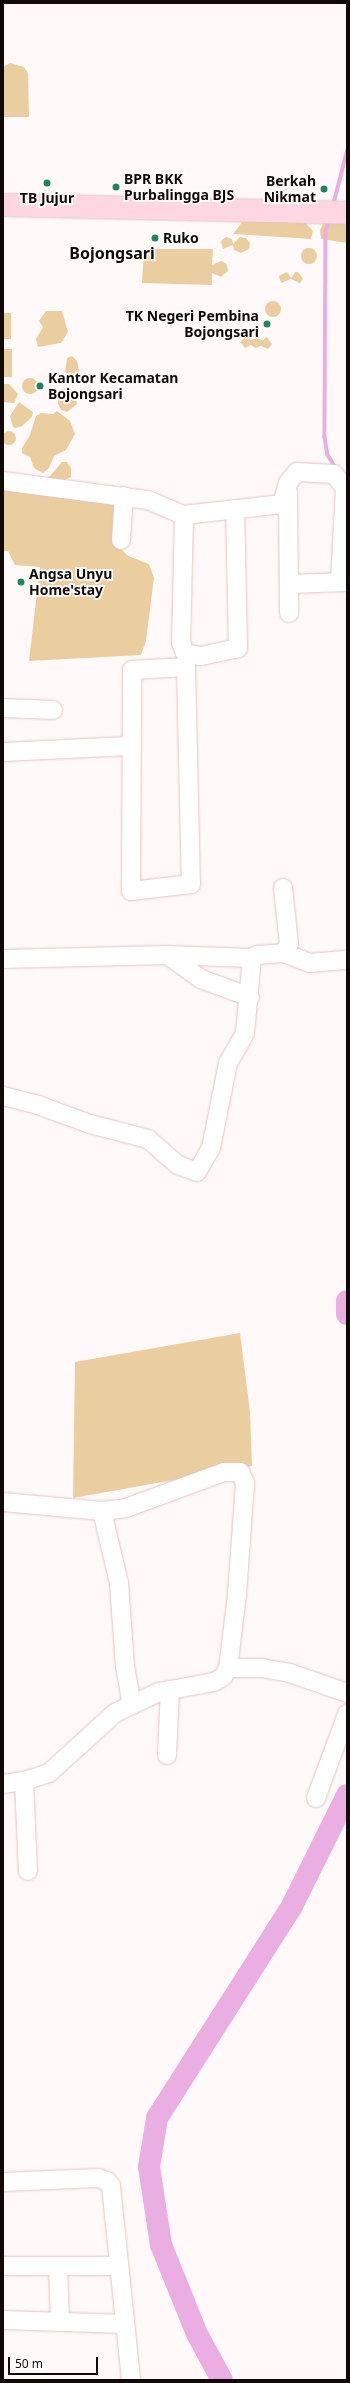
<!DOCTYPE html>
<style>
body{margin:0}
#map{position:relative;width:350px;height:2383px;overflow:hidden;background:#fff9f9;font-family:"Noto Sans",sans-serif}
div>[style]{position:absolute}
.green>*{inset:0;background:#eace9f;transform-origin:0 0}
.round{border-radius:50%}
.stream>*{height:3.5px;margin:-1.75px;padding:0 1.75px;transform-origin:1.75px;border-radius:1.75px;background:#eaaee2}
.river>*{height:22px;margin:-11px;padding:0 11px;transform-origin:11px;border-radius:11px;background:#eaaee2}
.roads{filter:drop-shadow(0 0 1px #e0c6c3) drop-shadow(0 0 1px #e0c6c3)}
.minor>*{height:18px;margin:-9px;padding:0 9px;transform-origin:9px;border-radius:9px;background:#fff}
.major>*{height:22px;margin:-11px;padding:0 11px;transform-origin:11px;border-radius:11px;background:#fed7e3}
.dots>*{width:11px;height:11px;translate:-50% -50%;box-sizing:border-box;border:2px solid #fff;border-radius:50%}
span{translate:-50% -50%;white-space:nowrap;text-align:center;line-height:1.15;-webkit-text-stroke:3.5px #fff;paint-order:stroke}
.poi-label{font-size:14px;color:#110908;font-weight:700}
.left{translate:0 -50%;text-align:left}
.right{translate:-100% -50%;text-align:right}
.quarter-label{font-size:16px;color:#110908;font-weight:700}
.frame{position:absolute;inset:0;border:4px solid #110908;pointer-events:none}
.scale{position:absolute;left:8px;top:2357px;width:90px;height:18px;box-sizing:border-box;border:2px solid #110908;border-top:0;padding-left:5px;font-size:12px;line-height:14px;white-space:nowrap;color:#110908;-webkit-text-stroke:3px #fff;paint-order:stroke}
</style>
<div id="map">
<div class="green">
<div style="clip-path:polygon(10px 63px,24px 67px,28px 73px,29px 117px,3px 117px,3px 67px)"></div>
<div style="clip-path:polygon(347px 217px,347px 243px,321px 239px,320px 230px,326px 218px)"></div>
<div style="clip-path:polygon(258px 220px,269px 222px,303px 220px,313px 231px,311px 239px,233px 234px,243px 221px)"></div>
<div style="clip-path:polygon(226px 237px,232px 239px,233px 244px,240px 237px,246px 238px,250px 243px,249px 249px,241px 253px,234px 250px,233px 245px,223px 249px,221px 241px)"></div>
<div class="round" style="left:301px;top:248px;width:16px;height:16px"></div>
<div style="clip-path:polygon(144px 249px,213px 249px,212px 265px,221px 261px,227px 264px,228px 271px,221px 277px,212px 273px,212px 285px,142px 283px)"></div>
<div style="clip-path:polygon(287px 272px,291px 278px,295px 272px,298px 272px,303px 279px,300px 283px,291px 279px,281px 283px,279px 276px)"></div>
<div class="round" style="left:265px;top:301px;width:16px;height:16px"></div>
<div style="clip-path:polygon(46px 311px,62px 311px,68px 332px,61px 343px,38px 347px,36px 339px,43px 327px,39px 321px)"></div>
<div style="left:3px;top:313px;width:8px;height:26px"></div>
<div style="clip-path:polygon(245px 337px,251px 340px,255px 337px,262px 340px,267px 337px,272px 344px,268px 349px,261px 346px,255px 348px,251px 345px,245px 348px,240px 342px)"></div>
<div style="left:3px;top:349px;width:9px;height:28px"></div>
<div style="clip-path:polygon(72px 356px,77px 361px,79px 370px,78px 377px,74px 379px,65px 372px,67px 358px)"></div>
<div class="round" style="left:22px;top:378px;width:16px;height:16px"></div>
<div style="clip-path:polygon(3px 384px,9px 384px,18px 394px,14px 403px,3px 402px)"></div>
<div style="clip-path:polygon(66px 388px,76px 395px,77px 404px,67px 412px,61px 410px,58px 404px,59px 392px)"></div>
<div style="clip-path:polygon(19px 402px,33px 412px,32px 417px,22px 426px,16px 428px,13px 427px,10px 416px)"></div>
<div style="clip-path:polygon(57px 411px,70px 421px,75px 434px,66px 450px,54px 456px,49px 468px,43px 473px,34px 468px,30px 457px,22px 453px,22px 448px,30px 435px,36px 416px,41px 413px,53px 414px)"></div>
<div class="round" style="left:2px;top:431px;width:14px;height:14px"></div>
<div style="clip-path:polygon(62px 462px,67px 462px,71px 468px,71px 477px,60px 482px,54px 481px,49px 477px)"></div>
<div style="clip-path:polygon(113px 485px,121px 490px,111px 504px,115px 505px,119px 547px,128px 556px,149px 564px,154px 578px,146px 641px,141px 655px,29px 661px,40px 567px,15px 565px,8px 551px,3px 551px,3px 490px,109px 504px,106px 493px)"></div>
<div style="clip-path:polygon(240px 1333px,250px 1412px,252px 1466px,73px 1498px,75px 1362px)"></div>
</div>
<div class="stream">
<div style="left:333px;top:206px;width:57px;rotate:-75.7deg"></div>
<div style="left:329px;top:220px;width:12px;rotate:104deg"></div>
<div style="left:326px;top:232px;width:205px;rotate:90.3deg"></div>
<div style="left:325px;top:437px;width:18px;rotate:81deg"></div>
<div style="left:328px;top:455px;width:15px;rotate:58deg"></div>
</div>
<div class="river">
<div style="left:347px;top:1301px;width:13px;rotate:90deg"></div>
<div style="left:222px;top:2380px;width:52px;rotate:-118.5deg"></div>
<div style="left:197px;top:2334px;width:96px;rotate:-112deg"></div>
<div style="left:161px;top:2245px;width:79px;rotate:-98.7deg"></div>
<div style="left:149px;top:2167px;width:50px;rotate:-80.7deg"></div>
<div style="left:157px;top:2118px;width:251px;rotate:-57.5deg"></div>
<div style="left:292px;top:1906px;width:124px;rotate:-63.6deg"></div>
</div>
<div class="roads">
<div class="minor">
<div style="left:3px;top:481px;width:146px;rotate:7.5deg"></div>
<div style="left:148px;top:500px;width:39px;rotate:23deg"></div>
<div style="left:184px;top:515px;width:99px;rotate:-6.4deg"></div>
<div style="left:282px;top:504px;width:22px;rotate:-74deg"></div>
<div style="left:288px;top:483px;width:14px;rotate:-51deg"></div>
<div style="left:297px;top:472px;width:37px;rotate:3deg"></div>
<div style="left:334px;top:474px;width:18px;rotate:52deg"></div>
<div style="left:345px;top:488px;width:93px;rotate:93.1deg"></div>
<div style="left:288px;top:492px;width:121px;rotate:89.5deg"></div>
<div style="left:184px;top:515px;width:128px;rotate:91.3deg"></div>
<div style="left:181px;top:643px;width:11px;rotate:68deg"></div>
<div style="left:185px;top:653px;width:16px;rotate:11deg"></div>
<div style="left:201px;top:656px;width:38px;rotate:-12deg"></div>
<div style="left:238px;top:648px;width:139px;rotate:-91.2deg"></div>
<div style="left:121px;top:540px;width:44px;rotate:-86.1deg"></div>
<div style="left:289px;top:584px;width:58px;rotate:-2deg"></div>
<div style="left:186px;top:667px;width:217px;rotate:88.7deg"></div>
<div style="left:191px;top:884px;width:60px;rotate:173.3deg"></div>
<div style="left:131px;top:891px;width:221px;rotate:-89.7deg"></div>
<div style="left:132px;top:670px;width:54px;rotate:-3.2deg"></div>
<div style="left:3px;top:708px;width:50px;rotate:2.3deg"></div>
<div style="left:3px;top:752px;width:127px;rotate:-2.7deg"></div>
<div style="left:283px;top:888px;width:56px;rotate:83.9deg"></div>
<div style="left:289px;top:944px;width:10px;rotate:119deg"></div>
<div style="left:167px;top:955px;width:85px;rotate:2deg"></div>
<div style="left:3px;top:959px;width:164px;rotate:-1.4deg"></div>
<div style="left:167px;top:955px;width:42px;rotate:35.2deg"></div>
<div style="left:201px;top:979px;width:52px;rotate:20.2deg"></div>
<div style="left:3px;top:1096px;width:36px;rotate:14deg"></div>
<div style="left:38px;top:1105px;width:55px;rotate:20.1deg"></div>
<div style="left:90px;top:1124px;width:60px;rotate:14.5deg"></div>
<div style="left:148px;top:1139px;width:40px;rotate:41deg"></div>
<div style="left:178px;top:1165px;width:20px;rotate:20deg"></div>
<div style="left:197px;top:1172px;width:28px;rotate:-60deg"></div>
<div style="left:211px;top:1148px;width:87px;rotate:-78.7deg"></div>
<div style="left:228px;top:1063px;width:34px;rotate:-60deg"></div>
<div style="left:245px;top:1033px;width:75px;rotate:-84.7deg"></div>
<div style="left:252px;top:958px;width:6px;rotate:-31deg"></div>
<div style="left:257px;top:955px;width:27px;rotate:-4deg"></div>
<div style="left:284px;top:953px;width:28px;rotate:21deg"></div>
<div style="left:310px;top:963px;width:37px;rotate:-5deg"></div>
<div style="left:3px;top:1502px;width:99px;rotate:5.2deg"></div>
<div style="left:102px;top:1511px;width:24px;rotate:-7deg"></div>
<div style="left:126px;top:1508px;width:104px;rotate:-20.2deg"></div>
<div style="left:224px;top:1472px;width:16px"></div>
<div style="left:240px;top:1472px;width:12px;rotate:66deg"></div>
<div style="left:245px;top:1483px;width:112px;rotate:94.1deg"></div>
<div style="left:237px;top:1595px;width:74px;rotate:97deg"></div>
<div style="left:228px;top:1668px;width:10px;rotate:119deg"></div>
<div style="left:223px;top:1677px;width:10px;rotate:151deg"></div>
<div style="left:214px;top:1682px;width:56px;rotate:169.7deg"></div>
<div style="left:159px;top:1692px;width:38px;rotate:155deg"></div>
<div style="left:125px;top:1708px;width:11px;rotate:153deg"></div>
<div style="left:115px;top:1713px;width:89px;rotate:137.7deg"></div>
<div style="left:49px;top:1773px;width:26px;rotate:162deg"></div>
<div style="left:24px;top:1781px;width:21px;rotate:172deg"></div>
<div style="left:102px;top:1511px;width:74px;rotate:76.7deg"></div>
<div style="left:119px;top:1583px;width:83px;rotate:85.9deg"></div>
<div style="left:125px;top:1666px;width:40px;rotate:80deg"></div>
<div style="left:228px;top:1668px;width:34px"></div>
<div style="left:262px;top:1668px;width:28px;rotate:10deg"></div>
<div style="left:290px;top:1673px;width:60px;rotate:19.3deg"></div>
<div style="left:167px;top:1755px;width:65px;rotate:-87.4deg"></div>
<div style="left:24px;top:1781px;width:90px;rotate:87.5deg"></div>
<div style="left:316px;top:1798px;width:90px;rotate:-69.7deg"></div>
<div style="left:3px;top:2182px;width:95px;rotate:-2.4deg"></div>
<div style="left:98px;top:2178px;width:9px;rotate:18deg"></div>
<div style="left:107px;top:2181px;width:6px;rotate:51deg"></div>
<div style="left:111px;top:2186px;width:195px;rotate:84.1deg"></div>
<div style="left:3px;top:2266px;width:116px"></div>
<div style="left:58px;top:2267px;width:55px;rotate:87.9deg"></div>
<div style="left:3px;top:2320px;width:122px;rotate:1.9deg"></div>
</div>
<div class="major">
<div style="left:3px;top:205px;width:344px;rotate:1.3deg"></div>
</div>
</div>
<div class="dots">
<div style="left:47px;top:183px;background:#228259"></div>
<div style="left:116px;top:187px;background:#228259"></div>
<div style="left:324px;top:189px;background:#228259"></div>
<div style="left:155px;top:238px;background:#228259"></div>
<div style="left:267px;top:324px;background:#228259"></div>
<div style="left:40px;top:386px;background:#228259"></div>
<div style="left:21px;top:582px;background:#228259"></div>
</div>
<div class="poi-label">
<span class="left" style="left:124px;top:187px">BPR BKK<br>Purbalingga BJS</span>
<span class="right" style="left:316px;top:189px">Berkah<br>Nikmat</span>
<span style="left:47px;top:198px">TB Jujur</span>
<span class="left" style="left:163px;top:238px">Ruko</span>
<span class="right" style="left:259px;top:324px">TK Negeri Pembina<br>Bojongsari</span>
<span class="left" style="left:48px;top:386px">Kantor Kecamatan<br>Bojongsari</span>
<span class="left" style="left:29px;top:582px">Angsa Unyu<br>Home'stay</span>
</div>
<div class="quarter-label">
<span style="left:112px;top:253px">Bojongsari</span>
</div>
<div class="frame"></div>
<div class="scale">50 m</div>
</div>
